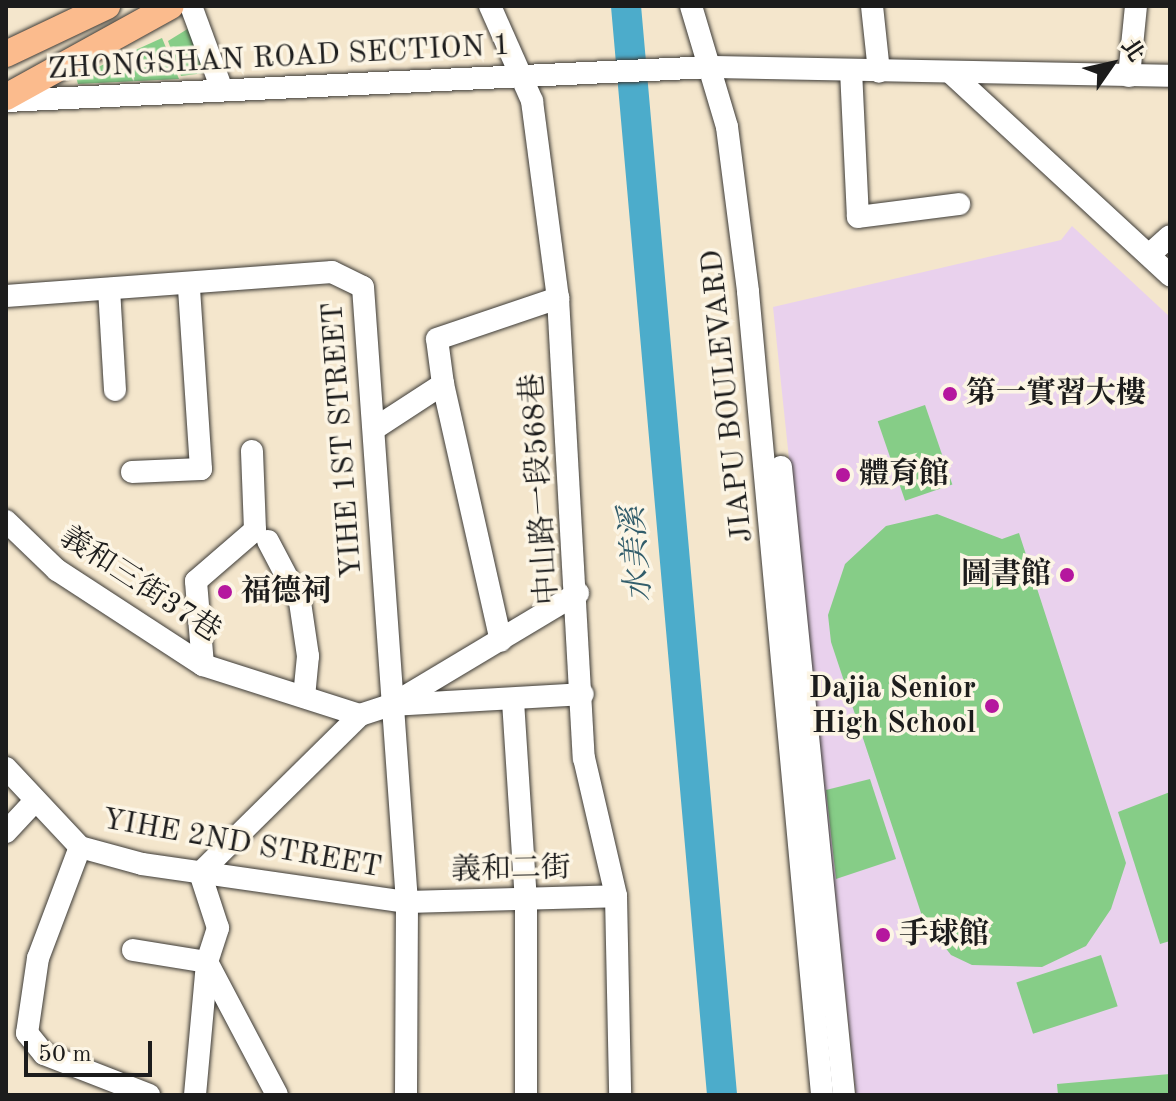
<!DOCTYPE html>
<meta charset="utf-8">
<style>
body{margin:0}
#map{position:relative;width:1176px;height:1101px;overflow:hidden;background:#f4e6cc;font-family:"Old Standard TT","Noto Serif TC",serif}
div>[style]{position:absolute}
.built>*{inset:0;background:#e9d1ed}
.green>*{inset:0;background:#86cd87;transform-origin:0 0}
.river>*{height:30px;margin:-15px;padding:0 15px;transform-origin:15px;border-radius:15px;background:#4caccb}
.roads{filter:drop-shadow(0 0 2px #3c3a36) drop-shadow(0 0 2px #3c3a36)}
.minor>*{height:22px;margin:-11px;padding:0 11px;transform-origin:11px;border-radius:11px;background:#fff}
.major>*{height:26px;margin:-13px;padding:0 13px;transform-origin:13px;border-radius:13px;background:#fbbb8d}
.dots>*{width:22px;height:22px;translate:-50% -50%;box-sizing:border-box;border:4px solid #fcf5e5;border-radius:50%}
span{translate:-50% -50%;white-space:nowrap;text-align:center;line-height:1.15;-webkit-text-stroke:7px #fcf5e5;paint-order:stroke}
.street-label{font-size:30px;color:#1c1c1c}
.poi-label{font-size:30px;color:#1c1c1c;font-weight:700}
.left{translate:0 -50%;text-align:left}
.right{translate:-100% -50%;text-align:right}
.water-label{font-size:32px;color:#325d6b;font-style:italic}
.frame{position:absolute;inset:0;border:8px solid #1c1c1c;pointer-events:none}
.north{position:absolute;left:1072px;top:24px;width:80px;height:80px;-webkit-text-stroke:6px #fcf5e5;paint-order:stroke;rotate:56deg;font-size:22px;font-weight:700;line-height:32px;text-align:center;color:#1c1c1c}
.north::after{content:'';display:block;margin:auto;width:28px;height:36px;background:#1c1c1c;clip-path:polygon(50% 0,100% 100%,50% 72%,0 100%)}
.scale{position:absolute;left:24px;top:1041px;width:128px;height:36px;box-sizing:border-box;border:4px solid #1c1c1c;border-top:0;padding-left:10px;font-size:24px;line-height:28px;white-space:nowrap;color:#1c1c1c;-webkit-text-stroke:6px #fcf5e5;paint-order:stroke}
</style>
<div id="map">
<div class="built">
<div style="clip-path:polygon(1072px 226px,1170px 317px,1170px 1095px,856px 1095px,773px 307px,1061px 240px)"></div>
</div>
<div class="green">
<div style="clip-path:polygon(194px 25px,212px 72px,181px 76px,168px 41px)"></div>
<div style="clip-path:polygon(162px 38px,179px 79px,78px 84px,76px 77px)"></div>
<div style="left:925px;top:405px;width:84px;height:50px;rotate:71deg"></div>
<div style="clip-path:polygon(937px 514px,1002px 539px,1019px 533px,1126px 863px,1111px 909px,1086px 946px,1042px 967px,972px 965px,951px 955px,923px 919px,831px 642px,828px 615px,845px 564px,886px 526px)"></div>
<div style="clip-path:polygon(870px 779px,896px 859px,836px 879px,826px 790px)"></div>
<div style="clip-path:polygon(1170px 792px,1170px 941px,1160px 944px,1118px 812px)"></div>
<div style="left:1101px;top:955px;width:54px;height:89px;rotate:72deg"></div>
<div style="clip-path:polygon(1170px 1074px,1170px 1095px,1058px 1095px,1057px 1084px)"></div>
</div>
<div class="river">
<div style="left:626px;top:6px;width:1093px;rotate:84.96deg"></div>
</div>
<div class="roads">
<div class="minor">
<div style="left:191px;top:6px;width:86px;rotate:69.7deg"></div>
<div style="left:490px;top:6px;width:104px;rotate:66.1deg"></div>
<div style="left:532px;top:101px;width:199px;rotate:82.5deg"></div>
<div style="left:558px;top:298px;width:461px;rotate:86.8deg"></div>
<div style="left:584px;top:758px;width:142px;rotate:76.9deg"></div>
<div style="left:616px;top:896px;width:199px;rotate:88.8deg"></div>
<div style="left:691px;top:6px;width:126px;rotate:73.4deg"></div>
<div style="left:727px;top:127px;width:166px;rotate:82.7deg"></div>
<div style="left:748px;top:292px;width:806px;rotate:84.73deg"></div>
<div style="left:872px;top:6px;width:66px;rotate:83.9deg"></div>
<div style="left:851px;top:70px;width:147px;rotate:87.3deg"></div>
<div style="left:858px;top:217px;width:102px;rotate:-7.3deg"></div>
<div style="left:952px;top:74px;width:297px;rotate:42.7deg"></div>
<div style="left:1129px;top:76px;width:70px;rotate:-84.3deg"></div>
<div style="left:6px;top:101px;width:707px;rotate:-2.76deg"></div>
<div style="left:712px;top:67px;width:458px;rotate:1.1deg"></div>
<div style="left:1149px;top:255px;width:28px;rotate:-42deg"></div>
<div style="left:109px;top:289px;width:101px;rotate:86.6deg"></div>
<div style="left:6px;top:296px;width:327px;rotate:-4.2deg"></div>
<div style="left:332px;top:272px;width:34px;rotate:26deg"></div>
<div style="left:363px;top:287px;width:617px;rotate:85.91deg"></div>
<div style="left:407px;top:902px;width:193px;rotate:90.3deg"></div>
<div style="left:443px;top:384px;width:263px;rotate:77.3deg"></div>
<div style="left:377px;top:427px;width:79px;rotate:-33.1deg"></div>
<div style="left:443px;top:384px;width:45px;rotate:-97.6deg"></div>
<div style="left:437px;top:339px;width:128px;rotate:-18.7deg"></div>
<div style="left:781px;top:467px;width:631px;rotate:84.27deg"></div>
<div style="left:132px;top:472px;width:69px;rotate:-2.5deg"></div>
<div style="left:201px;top:469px;width:182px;rotate:-93.8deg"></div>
<div style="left:6px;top:521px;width:71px;rotate:43.9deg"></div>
<div style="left:57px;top:570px;width:174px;rotate:33.1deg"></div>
<div style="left:203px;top:665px;width:165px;rotate:17.7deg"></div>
<div style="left:360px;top:715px;width:33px;rotate:-18deg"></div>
<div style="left:391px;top:705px;width:218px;rotate:-30.9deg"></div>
<div style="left:268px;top:541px;width:69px;rotate:62.3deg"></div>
<div style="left:300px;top:602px;width:55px;rotate:81.6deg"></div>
<div style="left:308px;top:656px;width:41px;rotate:95.6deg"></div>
<div style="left:203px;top:665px;width:84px;rotate:-94.8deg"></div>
<div style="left:196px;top:581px;width:78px;rotate:-40.8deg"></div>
<div style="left:255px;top:530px;width:79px;rotate:-92.2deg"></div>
<div style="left:513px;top:701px;width:201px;rotate:86.3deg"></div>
<div style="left:526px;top:902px;width:193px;rotate:90deg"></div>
<div style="left:393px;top:705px;width:190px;rotate:-3.3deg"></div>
<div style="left:6px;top:768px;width:108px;rotate:46.9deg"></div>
<div style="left:80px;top:847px;width:64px;rotate:15.3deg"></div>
<div style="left:142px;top:864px;width:268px;rotate:8.2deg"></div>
<div style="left:407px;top:902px;width:209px;rotate:-1.6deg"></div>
<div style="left:6px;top:832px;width:41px;rotate:-47deg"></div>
<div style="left:80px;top:847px;width:119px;rotate:110.7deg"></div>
<div style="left:38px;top:958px;width:76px;rotate:98.3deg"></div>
<div style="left:27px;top:1033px;width:27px;rotate:51deg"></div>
<div style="left:44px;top:1054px;width:113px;rotate:21.3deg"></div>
<div style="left:133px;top:950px;width:75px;rotate:9.2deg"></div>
<div style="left:207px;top:962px;width:150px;rotate:62.2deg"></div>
<div style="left:195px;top:1095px;width:134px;rotate:-84.8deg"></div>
<div style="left:207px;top:962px;width:36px;rotate:-72deg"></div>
<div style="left:218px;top:928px;width:58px;rotate:-108.1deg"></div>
<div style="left:200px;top:873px;width:225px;rotate:-44.6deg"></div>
</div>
<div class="major">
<div style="left:6px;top:54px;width:112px;rotate:-25.4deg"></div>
<div style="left:6px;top:97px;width:188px;rotate:-28.9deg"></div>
</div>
</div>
<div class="dots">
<div style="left:950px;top:394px;background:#b5179e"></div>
<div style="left:843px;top:475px;background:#b5179e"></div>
<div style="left:1067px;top:575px;background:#b5179e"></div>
<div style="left:225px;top:592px;background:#b5179e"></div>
<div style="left:992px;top:706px;background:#b5179e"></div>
<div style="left:883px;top:935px;background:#b5179e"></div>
</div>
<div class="street-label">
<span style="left:279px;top:58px;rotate:-3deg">ZHONGSHAN ROAD SECTION 1</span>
<span style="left:728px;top:396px;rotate:-96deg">JIAPU BOULEVARD</span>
<span style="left:343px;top:440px;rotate:-94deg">YIHE 1ST STREET</span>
<span style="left:541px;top:489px;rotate:-94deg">中山路一段568巷</span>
<span style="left:140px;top:585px;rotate:33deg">義和三街37巷</span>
<span style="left:242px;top:844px;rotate:10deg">YIHE 2ND STREET</span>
<span style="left:511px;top:870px;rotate:-1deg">義和二街</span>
</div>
<div class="poi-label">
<span class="left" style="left:966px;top:394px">第一實習大樓</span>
<span class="left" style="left:859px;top:475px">體育館</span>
<span class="right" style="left:1051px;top:575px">圖書館</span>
<span class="left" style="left:241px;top:592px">福德祠</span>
<span class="right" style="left:976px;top:706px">Dajia Senior<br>High School</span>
<span class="left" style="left:899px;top:935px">手球館</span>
</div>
<div class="water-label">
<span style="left:638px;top:554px;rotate:-95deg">水美溪</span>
</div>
<div class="frame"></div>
<div class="north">北</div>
<div class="scale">50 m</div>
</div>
